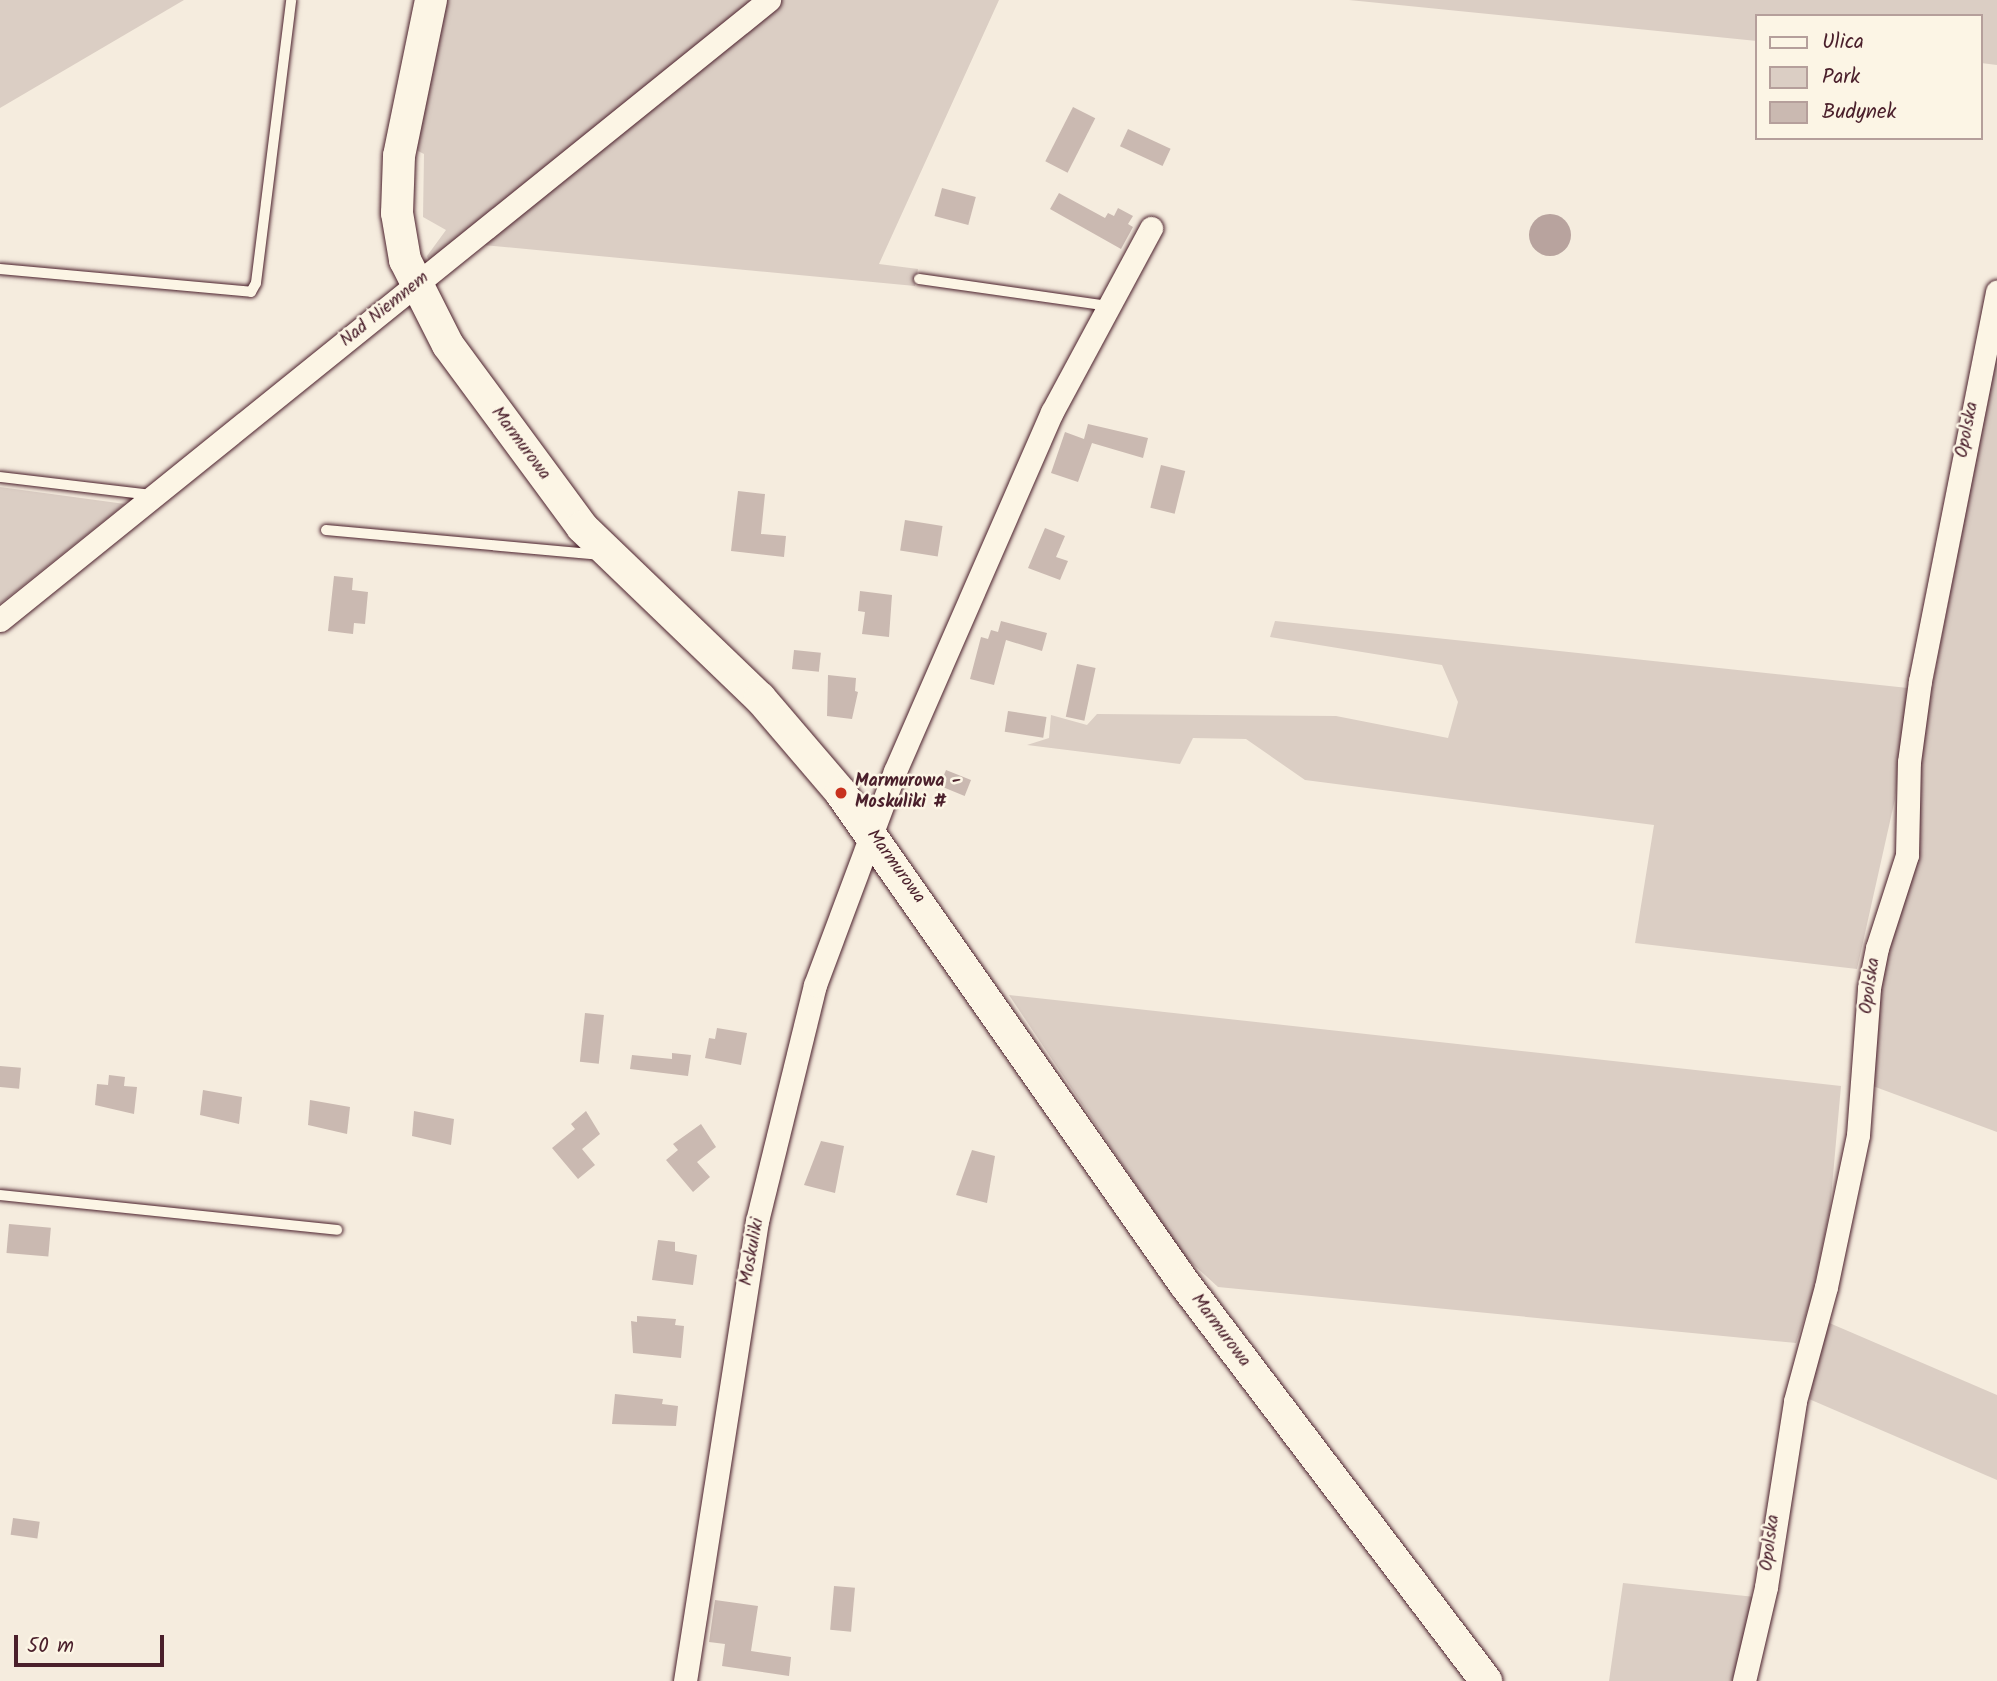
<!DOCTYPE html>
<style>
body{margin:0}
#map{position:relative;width:1997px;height:1681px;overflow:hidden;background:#f5ecde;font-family:Kalam,sans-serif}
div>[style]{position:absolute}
.green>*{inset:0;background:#dbcec4}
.water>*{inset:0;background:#b8a39e}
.round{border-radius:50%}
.building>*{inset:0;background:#cab9b1;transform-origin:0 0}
.roads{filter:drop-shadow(0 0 2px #4a1f2b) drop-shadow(0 0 2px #4a1f2b)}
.lane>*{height:10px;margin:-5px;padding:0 5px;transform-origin:5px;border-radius:5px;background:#fcf5e5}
.street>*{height:23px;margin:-11.5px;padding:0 11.5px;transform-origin:11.5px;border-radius:11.5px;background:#fcf5e5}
.secondary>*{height:32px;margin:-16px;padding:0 16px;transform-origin:16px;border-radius:16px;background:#fcf5e5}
.dots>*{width:19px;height:19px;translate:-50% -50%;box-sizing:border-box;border:4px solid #fcf5e5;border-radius:50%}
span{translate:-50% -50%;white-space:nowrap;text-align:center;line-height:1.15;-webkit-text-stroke:5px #fcf5e5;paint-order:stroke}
.street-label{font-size:18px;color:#4a1f2b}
.poi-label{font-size:18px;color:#4a1f2b;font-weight:700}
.left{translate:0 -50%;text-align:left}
.legend{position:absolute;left:1755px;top:14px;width:228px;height:126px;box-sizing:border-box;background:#fcf5e5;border:2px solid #b59f9b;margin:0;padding:9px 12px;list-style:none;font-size:21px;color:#4a1f2b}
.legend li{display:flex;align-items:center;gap:14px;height:35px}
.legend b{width:35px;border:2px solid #b59f9b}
.scale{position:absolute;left:14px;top:1635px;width:150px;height:32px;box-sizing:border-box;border:4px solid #4a1f2b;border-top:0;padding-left:9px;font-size:21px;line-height:24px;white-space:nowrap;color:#4a1f2b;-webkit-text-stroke:5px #fcf5e5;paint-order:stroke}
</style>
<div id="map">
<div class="green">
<div style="clip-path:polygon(0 0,184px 0,0 108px)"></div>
<div style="clip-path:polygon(442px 0,756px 0,430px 263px,427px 256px,446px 230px,423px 217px,424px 154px,412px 148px)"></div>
<div style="clip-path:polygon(781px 0,999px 0,879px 264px,918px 269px,915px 286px,483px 245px)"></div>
<div style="clip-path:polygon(1349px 0,1997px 0,1997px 65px,1981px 63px,1981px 16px,1757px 16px,1757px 41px)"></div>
<div style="clip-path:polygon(1997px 348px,1997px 1132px,1870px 1085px,1879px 991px,1920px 751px)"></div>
<div style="clip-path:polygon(0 487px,125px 504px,0 604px)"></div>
<div style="clip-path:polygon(1275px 621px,1908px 688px,1895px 799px,1857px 969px,1635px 943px,1654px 825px,1305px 780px,1246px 739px,1193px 738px,1180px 764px,1027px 745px,1049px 738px,1051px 715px,1087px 725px,1097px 714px,1336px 716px,1448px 738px,1458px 702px,1442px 665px,1270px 637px)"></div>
<div style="clip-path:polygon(1009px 995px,1841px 1086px,1830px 1209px,1812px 1296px,1796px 1343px,1218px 1287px,1183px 1255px)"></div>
<div style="clip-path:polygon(1827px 1322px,1997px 1395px,1997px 1480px,1809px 1399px)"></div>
<div style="clip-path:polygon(1623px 1583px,1755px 1597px,1732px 1681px,1609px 1681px)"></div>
</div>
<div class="water">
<div class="round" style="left:1529px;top:214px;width:42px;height:42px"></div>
</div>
<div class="building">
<div style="left:1073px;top:107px;width:25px;height:61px;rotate:27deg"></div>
<div style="left:1128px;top:129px;width:47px;height:19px;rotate:25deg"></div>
<div style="left:942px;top:188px;width:35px;height:29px;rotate:15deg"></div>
<div style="clip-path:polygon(1059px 193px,1105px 218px,1108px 213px,1114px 216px,1118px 208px,1133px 216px,1128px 224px,1133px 227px,1121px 249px,1050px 209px)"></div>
<div style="clip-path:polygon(1088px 424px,1148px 438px,1143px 458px,1092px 443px,1078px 482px,1051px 473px,1065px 432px,1084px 439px)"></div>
<div style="left:1161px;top:465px;width:25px;height:44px;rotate:14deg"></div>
<div style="clip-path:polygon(738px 491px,765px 494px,761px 534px,786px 536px,784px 557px,731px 551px)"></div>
<div style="left:905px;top:520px;width:38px;height:31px;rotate:9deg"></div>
<div style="clip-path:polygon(1045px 528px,1065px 536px,1056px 557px,1068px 561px,1060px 580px,1028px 568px)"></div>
<div style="clip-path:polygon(334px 576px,353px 578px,352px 590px,368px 592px,365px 624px,354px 623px,353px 634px,328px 631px)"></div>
<div style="clip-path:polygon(860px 591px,892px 595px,889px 637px,862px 634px,865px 612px,858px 611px)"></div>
<div style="clip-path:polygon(1001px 621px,1047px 633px,1042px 651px,1006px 640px,994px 685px,970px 679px,981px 637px,988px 639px,991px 630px,998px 632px)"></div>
<div style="left:794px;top:650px;width:27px;height:19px;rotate:6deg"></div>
<div style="left:1077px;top:664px;width:19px;height:54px;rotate:12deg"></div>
<div style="clip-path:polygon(828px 675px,856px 678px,855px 691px,858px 692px,852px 719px,827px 716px)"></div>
<div style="left:1008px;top:711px;width:39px;height:21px;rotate:9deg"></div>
<div style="left:946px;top:770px;width:27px;height:17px;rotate:22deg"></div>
<div style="left:585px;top:1013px;width:19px;height:49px;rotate:6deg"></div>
<div style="clip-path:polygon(717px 1028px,747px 1033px,741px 1065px,705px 1058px,709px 1038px,715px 1039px)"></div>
<div style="clip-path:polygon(672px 1053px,691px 1055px,688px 1076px,630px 1069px,632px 1055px,672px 1059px)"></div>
<div style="left:0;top:1066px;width:21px;height:21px;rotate:5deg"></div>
<div style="clip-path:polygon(109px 1075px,125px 1077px,124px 1086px,137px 1087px,134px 1114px,95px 1105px,97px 1084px,108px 1085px)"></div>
<div style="clip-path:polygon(203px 1090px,242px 1097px,239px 1124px,200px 1115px)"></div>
<div style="clip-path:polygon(310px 1100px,350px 1107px,347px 1134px,308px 1125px)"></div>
<div style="clip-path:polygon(414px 1111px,454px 1119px,451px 1145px,412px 1136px)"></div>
<div style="clip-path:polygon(586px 1111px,600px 1134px,582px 1149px,595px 1165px,578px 1179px,552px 1148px,575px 1129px,571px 1124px)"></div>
<div style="clip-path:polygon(701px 1124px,716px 1147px,697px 1162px,710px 1177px,693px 1192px,666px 1160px,678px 1150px,673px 1144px)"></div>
<div style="clip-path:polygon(821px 1141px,844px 1146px,835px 1193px,804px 1185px)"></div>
<div style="clip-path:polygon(972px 1150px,995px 1156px,987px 1203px,956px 1195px)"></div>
<div style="left:9px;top:1224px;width:42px;height:29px;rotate:5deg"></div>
<div style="clip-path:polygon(658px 1240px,675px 1242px,675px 1251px,697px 1255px,693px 1285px,652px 1280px)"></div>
<div style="clip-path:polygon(637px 1316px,676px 1319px,675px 1325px,684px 1326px,681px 1358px,633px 1353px,631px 1321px,637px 1322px)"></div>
<div style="clip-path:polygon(615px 1394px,663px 1399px,662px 1404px,678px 1406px,676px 1426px,612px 1424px)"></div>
<div style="left:13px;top:1518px;width:27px;height:17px;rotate:8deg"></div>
<div style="left:834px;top:1586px;width:21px;height:44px;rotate:5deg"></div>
<div style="clip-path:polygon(715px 1600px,758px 1606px,751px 1651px,791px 1657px,789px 1676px,722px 1666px,725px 1644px,709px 1642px)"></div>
</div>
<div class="roads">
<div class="lane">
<div style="left:0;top:269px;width:252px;rotate:5.2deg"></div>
<div style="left:251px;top:292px;width:10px;rotate:-61deg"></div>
<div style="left:256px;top:283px;width:285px;rotate:-82.9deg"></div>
<div style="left:919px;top:279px;width:191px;rotate:8.1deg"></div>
<div style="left:0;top:477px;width:152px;rotate:6.8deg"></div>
<div style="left:326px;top:530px;width:274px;rotate:5.2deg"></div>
<div style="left:0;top:1195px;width:339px;rotate:5.9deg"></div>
</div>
<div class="street">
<div style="left:0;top:620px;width:988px;rotate:-38.88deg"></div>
<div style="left:685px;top:1681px;width:466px;rotate:-81.1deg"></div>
<div style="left:757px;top:1221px;width:243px;rotate:-76.2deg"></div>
<div style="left:815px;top:985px;width:228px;rotate:-69.5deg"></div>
<div style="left:895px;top:771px;width:392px;rotate:-66.4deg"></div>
<div style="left:1052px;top:412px;width:209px;rotate:-61.7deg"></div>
<div style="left:1744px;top:1681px;width:97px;rotate:-76.8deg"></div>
<div style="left:1766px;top:1587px;width:188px;rotate:-81.1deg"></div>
<div style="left:1795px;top:1401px;width:118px;rotate:-74.8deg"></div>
<div style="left:1826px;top:1287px;width:155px;rotate:-78.1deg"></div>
<div style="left:1858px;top:1135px;width:147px;rotate:-85.7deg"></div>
<div style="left:1869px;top:988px;width:41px;rotate:-78.7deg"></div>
<div style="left:1877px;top:948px;width:98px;rotate:-72.1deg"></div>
<div style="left:1907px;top:855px;width:93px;rotate:-88.8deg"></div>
<div style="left:1909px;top:762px;width:82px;rotate:-82.3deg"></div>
<div style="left:1920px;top:681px;width:397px;rotate:-78.8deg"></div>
</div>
<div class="secondary">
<div style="left:431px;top:0;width:159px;rotate:101.6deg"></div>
<div style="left:399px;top:156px;width:57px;rotate:92deg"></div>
<div style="left:397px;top:213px;width:48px;rotate:80.3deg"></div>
<div style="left:405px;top:260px;width:95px;rotate:63.2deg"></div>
<div style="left:448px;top:345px;width:226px;rotate:53.6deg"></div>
<div style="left:582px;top:527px;width:247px;rotate:43.9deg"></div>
<div style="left:760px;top:698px;width:125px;rotate:49.5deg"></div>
<div style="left:841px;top:793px;width:598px;rotate:55.01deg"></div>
<div style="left:1184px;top:1283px;width:500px;rotate:52.8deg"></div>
</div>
</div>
<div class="dots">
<div style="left:841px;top:793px;background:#c8321e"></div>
</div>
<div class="street-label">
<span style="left:385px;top:310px;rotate:-39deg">Nad Niemnem</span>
<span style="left:1968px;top:430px;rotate:-79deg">Opolska</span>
<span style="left:520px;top:444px;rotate:53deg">Marmurowa</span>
<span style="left:895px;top:867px;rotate:54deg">Marmurowa</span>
<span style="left:1871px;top:986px;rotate:-82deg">Opolska</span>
<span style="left:753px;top:1252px;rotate:-80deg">Moskuliki</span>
<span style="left:1220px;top:1331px;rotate:53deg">Marmurowa</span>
<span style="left:1771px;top:1543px;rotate:-83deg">Opolska</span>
</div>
<div class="poi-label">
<span class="left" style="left:855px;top:793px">Marmurowa -<br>Moskuliki #</span>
</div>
<ul class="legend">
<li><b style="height:9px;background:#fcf5e5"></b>Ulica</li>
<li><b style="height:19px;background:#dbcec4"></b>Park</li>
<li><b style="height:19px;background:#cab9b1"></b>Budynek</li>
</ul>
<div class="scale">50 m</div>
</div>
